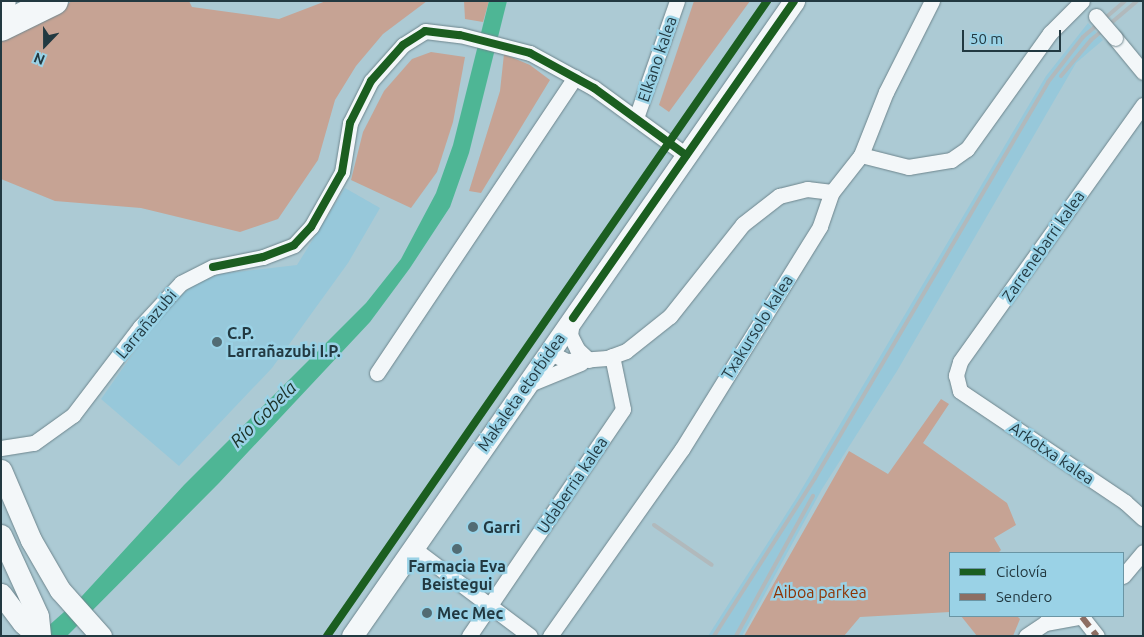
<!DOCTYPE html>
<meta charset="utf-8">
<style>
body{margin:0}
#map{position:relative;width:1144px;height:637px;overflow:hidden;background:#accad4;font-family:Ubuntu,sans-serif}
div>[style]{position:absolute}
.built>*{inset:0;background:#97c8da}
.green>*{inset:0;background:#c6a394}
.water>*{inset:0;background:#4eb695}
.roads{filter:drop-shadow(0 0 1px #6d858d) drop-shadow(0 0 1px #6d858d)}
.street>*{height:15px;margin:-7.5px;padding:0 7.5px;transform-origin:7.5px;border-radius:7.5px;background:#f3f7f9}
.secondary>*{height:21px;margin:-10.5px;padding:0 10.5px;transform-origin:10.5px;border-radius:10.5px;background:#f3f7f9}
.highway>*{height:28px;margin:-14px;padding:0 14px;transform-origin:14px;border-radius:14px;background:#f3f7f9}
.rail>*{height:4px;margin:-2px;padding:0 2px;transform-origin:2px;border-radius:2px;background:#b1b9bc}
.bridges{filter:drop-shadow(0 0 1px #6d858d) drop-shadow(0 0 1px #6d858d)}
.street-bridge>*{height:15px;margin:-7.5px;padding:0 7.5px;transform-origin:7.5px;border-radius:7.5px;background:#f3f7f9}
.quiet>*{height:6px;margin-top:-3px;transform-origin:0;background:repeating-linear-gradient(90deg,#8d6e63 0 12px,transparent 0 18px)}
.cycleway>*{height:8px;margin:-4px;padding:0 4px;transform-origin:4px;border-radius:4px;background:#1b5e20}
.dots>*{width:14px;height:14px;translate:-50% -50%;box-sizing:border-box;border:2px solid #9ad2e6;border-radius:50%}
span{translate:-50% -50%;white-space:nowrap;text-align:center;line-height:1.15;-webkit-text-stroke:5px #9ad2e6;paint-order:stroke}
.street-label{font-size:16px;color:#223941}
.poi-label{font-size:16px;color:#223941;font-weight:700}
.left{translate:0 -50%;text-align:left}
.park-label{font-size:16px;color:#8e3303}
.water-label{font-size:18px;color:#1a2f25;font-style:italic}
.frame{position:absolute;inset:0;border:2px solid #223941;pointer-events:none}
.legend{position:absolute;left:949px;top:552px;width:175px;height:65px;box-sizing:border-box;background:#9ad2e6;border:1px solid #6a95a4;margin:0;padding:6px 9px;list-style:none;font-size:15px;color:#223941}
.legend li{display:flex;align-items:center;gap:10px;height:25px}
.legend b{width:25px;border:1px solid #6a95a4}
.north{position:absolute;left:20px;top:20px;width:50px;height:50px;-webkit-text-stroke:4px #9ad2e6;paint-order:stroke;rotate:202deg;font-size:14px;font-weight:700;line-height:20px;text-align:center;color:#223941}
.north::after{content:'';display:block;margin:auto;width:18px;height:22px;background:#223941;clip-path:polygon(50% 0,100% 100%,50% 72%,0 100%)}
.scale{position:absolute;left:962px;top:30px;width:99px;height:22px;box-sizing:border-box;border:2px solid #223941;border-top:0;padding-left:6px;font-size:15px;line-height:18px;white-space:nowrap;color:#223941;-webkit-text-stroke:4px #9ad2e6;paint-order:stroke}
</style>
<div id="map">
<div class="built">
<div style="clip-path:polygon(1088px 23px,1103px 40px,1076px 63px,897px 371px,822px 489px,742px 636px,708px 636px,797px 497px,1046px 76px)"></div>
<div style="clip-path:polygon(345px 188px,380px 208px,348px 263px,272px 368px,179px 466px,101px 399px,166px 307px,195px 284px,219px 274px,297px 265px)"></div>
</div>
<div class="green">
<div style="clip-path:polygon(72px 1px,189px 1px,192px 7px,279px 19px,326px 1px,427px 1px,383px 34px,356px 66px,335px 100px,318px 160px,278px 219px,240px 232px,141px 208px,55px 201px,1px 179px,1px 34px,40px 23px)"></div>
<div style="clip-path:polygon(464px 1px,489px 1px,483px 22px,465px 19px)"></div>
<div style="clip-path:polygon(694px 1px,750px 1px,669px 112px,659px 105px)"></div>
<div style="clip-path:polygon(431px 52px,465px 57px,453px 122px,437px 172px,411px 208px,351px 180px,363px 132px,384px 91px,412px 59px)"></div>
<div style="clip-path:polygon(504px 54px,530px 65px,550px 80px,481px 193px,469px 191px,500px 91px)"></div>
<div style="clip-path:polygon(941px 399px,949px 404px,923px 443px,1007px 503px,1016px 525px,994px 538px,1001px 550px,998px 553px,950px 553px,950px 612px,860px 617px,844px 636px,744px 636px,849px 451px,888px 474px)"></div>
<div style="clip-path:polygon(961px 616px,1017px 616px,1020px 619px,1013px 636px,977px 636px)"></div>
</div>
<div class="water">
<div style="clip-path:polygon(489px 1px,507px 1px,469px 153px,450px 207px,410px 268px,370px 322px,219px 483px,67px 636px,37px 636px,82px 596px,184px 485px,366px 303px,401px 259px,436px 193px,453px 145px)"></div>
</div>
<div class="roads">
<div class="street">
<div style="left:1115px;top:38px;width:44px;rotate:50.5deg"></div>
<div style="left:1143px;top:105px;width:315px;rotate:125.5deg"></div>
<div style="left:960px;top:362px;width:14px;rotate:107deg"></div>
<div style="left:956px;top:375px;width:16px;rotate:76deg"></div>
<div style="left:960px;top:391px;width:199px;rotate:33.9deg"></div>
<div style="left:1125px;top:502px;width:24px;rotate:42deg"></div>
<div style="left:636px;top:118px;width:124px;rotate:-70.7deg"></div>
<div style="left:861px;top:155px;width:49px;rotate:14.3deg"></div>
<div style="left:908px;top:167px;width:44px;rotate:-9.2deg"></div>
<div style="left:951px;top:160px;width:19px;rotate:-35deg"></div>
<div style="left:967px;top:149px;width:143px;rotate:-54.4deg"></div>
<div style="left:1050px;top:33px;width:45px;rotate:-45deg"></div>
<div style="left:572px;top:321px;width:14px;rotate:98deg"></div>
<div style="left:570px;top:335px;width:16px;rotate:63deg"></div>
<div style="left:577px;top:349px;width:16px;rotate:43deg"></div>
<div style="left:549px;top:352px;width:20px;rotate:27deg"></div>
<div style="left:567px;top:361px;width:40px;rotate:-4.3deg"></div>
<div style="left:607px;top:358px;width:20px;rotate:-20deg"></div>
<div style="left:626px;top:351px;width:56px;rotate:-38.5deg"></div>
<div style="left:670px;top:316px;width:117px;rotate:-51.6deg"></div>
<div style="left:743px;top:224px;width:46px;rotate:-37.9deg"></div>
<div style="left:779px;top:196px;width:29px;rotate:-14deg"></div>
<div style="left:807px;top:189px;width:25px;rotate:7deg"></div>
<div style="left:377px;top:373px;width:356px;rotate:-56.2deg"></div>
<div style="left:527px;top:385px;width:58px;rotate:-22.2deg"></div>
<div style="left:1px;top:448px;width:33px;rotate:-9deg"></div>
<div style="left:34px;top:443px;width:48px;rotate:-35.7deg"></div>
<div style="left:73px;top:415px;width:111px;rotate:-52.7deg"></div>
<div style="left:140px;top:327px;width:60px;rotate:-47deg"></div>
<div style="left:181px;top:283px;width:36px;rotate:-27deg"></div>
<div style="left:213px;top:267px;width:51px;rotate:-11.3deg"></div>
<div style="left:263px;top:257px;width:33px;rotate:-21deg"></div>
<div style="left:294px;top:245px;width:25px;rotate:-47deg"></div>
<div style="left:311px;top:227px;width:63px;rotate:-60.6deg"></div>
<div style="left:342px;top:172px;width:50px;rotate:-80.7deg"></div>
<div style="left:350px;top:123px;width:47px;rotate:-63.4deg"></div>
<div style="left:371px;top:81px;width:48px;rotate:-48.4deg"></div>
<div style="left:403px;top:45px;width:26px;rotate:-32deg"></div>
<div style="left:425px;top:31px;width:35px;rotate:7deg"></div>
<div style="left:460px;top:35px;width:72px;rotate:14.4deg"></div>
<div style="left:530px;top:53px;width:73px;rotate:28.7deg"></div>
<div style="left:594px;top:88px;width:114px;rotate:36.1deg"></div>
<div style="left:413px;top:548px;width:146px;rotate:36.9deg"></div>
<div style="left:1123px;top:576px;width:31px;rotate:-50deg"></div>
<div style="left:1082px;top:617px;width:24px;rotate:52deg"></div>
<div style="left:469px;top:636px;width:274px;rotate:-55.8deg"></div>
<div style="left:623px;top:409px;width:54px;rotate:-101.7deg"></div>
<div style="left:550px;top:636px;width:229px;rotate:-54.8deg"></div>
<div style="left:682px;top:449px;width:262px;rotate:-58.2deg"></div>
<div style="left:820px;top:226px;width:36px;rotate:-71deg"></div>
<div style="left:832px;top:192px;width:47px;rotate:-51.9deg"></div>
<div style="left:861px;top:155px;width:68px;rotate:-68.4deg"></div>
<div style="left:886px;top:92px;width:102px;rotate:-63.2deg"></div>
<div style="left:1026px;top:636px;width:23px;rotate:-34deg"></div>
<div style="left:1045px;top:623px;width:39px;rotate:-10deg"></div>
</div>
<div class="secondary">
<div style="left:1px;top:470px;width:76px;rotate:66.8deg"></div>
<div style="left:31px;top:540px;width:58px;rotate:59.9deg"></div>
<div style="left:60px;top:590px;width:62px;rotate:48.3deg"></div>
<div style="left:1px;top:535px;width:89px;rotate:65.4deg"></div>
<div style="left:38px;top:616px;width:20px;rotate:84deg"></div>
<div style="left:1px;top:594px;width:36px;rotate:53deg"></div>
<div style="left:23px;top:623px;width:20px;rotate:41deg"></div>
<div style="left:352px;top:636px;width:774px;rotate:-55.16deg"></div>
</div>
<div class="highway">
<div style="left:1px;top:2px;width:1px;rotate:-45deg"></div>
<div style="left:1px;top:27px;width:59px;rotate:-26.1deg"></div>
</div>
</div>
<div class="rail">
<div style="left:1061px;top:76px;width:47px;rotate:-50.2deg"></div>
<div style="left:1091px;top:40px;width:60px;rotate:-40.3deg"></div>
<div style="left:654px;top:525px;width:70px;rotate:34.6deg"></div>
<div style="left:714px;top:636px;width:188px;rotate:-57.4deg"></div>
<div style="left:815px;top:478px;width:459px;rotate:-59.5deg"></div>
<div style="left:1048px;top:82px;width:57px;rotate:-52.1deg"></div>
<div style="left:1083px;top:37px;width:55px;rotate:-40.6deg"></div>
<div style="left:736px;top:636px;width:160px;rotate:-61.2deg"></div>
</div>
<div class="bridges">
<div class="street-bridge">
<div style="left:1096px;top:16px;width:29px;rotate:49deg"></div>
</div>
</div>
<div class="quiet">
<div style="left:1082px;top:617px;width:24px;rotate:52deg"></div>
</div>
<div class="cycleway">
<div style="left:213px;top:267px;width:51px;rotate:-11.3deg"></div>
<div style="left:263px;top:257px;width:33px;rotate:-21deg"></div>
<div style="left:294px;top:245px;width:25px;rotate:-47deg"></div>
<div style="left:311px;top:227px;width:63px;rotate:-60.6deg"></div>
<div style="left:342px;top:172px;width:50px;rotate:-80.7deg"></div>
<div style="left:350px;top:123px;width:47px;rotate:-63.4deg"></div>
<div style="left:371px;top:81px;width:48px;rotate:-48.4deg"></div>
<div style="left:403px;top:45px;width:26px;rotate:-32deg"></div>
<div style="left:425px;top:31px;width:35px;rotate:7deg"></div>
<div style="left:460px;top:35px;width:72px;rotate:14.4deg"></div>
<div style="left:530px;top:53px;width:73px;rotate:28.7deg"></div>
<div style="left:594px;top:88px;width:114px;rotate:36.1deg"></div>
<div style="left:573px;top:318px;width:386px;rotate:-55.1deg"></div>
<div style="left:327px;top:636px;width:773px;rotate:-55.28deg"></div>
</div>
<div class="dots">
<div style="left:217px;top:342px;background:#526c74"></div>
<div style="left:473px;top:527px;background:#526c74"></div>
<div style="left:457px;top:549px;background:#526c74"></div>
<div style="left:427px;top:613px;background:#526c74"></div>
</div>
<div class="street-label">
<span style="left:657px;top:59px;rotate:-71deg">Elkano kalea</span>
<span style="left:1043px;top:246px;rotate:-55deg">Zarrenebarri kalea</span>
<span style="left:146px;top:324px;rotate:-50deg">Larrañazubi</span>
<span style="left:757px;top:327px;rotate:-58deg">Txakursolo kalea</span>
<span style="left:521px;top:392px;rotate:-55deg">Makaleta etorbidea</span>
<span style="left:1052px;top:453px;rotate:34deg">Arkotxa kalea</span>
<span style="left:572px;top:485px;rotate:-56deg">Udaberria kalea</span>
</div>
<div class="poi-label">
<span class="left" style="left:227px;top:342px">C.P.<br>Larrañazubi I.P.</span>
<span class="left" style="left:483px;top:527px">Garri</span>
<span style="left:457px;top:575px">Farmacia Eva<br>Beistegui</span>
<span class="left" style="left:437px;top:613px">Mec Mec</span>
</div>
<div class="park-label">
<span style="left:820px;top:592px">Aiboa parkea</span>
</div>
<div class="water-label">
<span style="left:263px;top:414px;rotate:-45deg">Río Gobela</span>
</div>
<div class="frame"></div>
<ul class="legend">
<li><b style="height:6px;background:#1b5e20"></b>Ciclovía</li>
<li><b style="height:6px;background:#8d6e63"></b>Sendero</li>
</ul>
<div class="north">N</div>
<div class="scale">50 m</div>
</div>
